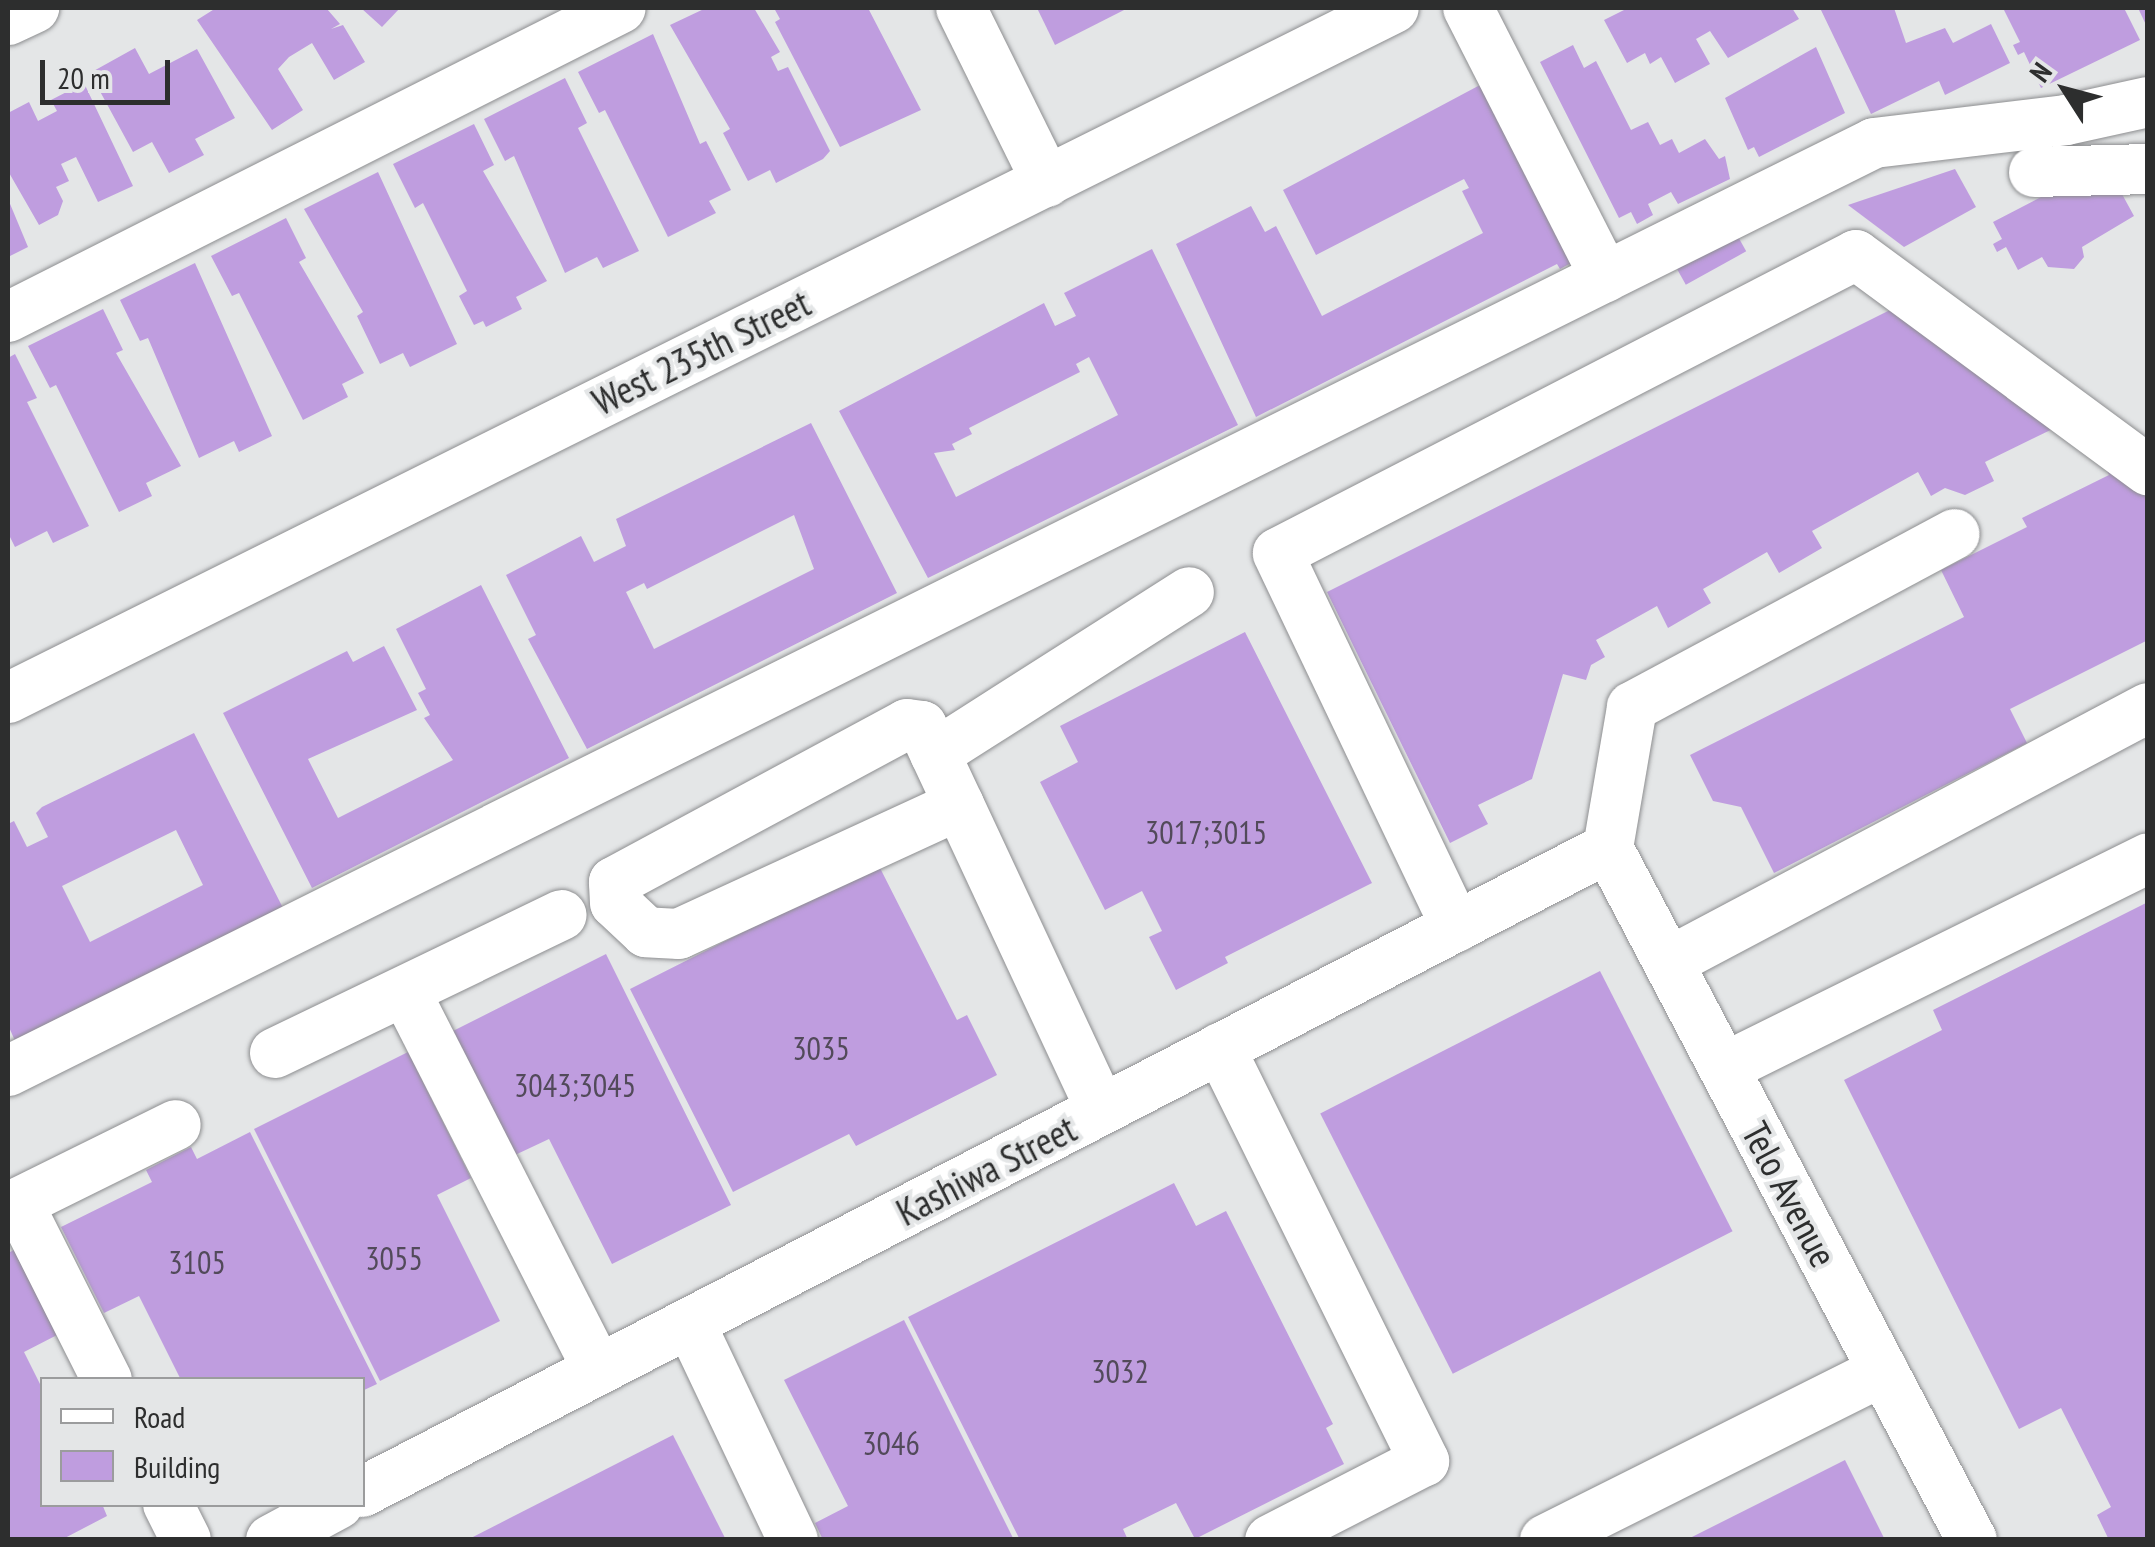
<!DOCTYPE html>
<style>
body{margin:0}
#map{position:relative;width:2155px;height:1547px;overflow:hidden;background:#e4e6e7;font-family:"PT Sans Narrow",sans-serif}
div>[style]{position:absolute}
.building>*{inset:0;background:#bf9ddf;transform-origin:0 0}
.roads{filter:drop-shadow(0 0 2px #8d8e90) drop-shadow(0 0 2px #8d8e90)}
.minor>*{height:50px;margin:-25px;padding:0 25px;transform-origin:25px;border-radius:25px;background:#fff}
span{translate:-50% -50%;white-space:nowrap;text-align:center;line-height:1.15;-webkit-text-stroke:8px #e4e6e7;paint-order:stroke}
.number-label{font-size:32px;color:#524a5a}
.number-label span{-webkit-text-stroke-width:0}
.street-label{font-size:38px;color:#2d2e2e}
.frame{position:absolute;inset:0;border:10px solid #2d2e2e;pointer-events:none}
.legend{position:absolute;left:40px;top:1377px;width:325px;height:130px;box-sizing:border-box;background:#e4e6e7;border:2px solid #9b9c9d;margin:0;padding:12px 18px;list-style:none;font-size:30px;color:#2d2e2e}
.legend li{display:flex;align-items:center;gap:20px;height:50px}
.legend b{width:50px;border:2px solid #9b9c9d}
.north{position:absolute;left:2015px;top:40px;width:100px;height:100px;-webkit-text-stroke:8px #e4e6e7;paint-order:stroke;rotate:306deg;font-size:28px;font-weight:700;line-height:40px;text-align:center;color:#2d2e2e}
.north::after{content:'';display:block;margin:auto;width:35px;height:45px;background:#2d2e2e;clip-path:polygon(50% 0,100% 100%,50% 72%,0 100%)}
.scale{position:absolute;left:40px;top:60px;width:130px;height:45px;box-sizing:border-box;border:5px solid #2d2e2e;border-top:0;padding-left:12px;font-size:30px;line-height:35px;white-space:nowrap;color:#2d2e2e;-webkit-text-stroke:8px #e4e6e7;paint-order:stroke}
</style>
<div id="map">
<div class="building">
<div style="clip-path:polygon(216px 8px,327px 9px,340px 24px,331px 29px,343px 25px,365px 62px,334px 80px,312px 43px,289px 57px,278px 69px,303px 110px,272px 130px,197px 20px)"></div>
<div style="clip-path:polygon(361px 8px,400px 8px,382px 27px)"></div>
<div style="clip-path:polygon(706px 8px,754px 8px,780px 52px,771px 57px,778px 71px,788px 67px,830px 151px,823px 159px,776px 183px,770px 170px,748px 181px,723px 133px,730px 129px,670px 25px)"></div>
<div style="clip-path:polygon(774px 8px,868px 8px,921px 110px,840px 147px,775px 22px,780px 19px)"></div>
<div style="clip-path:polygon(1037px 8px,1128px 8px,1055px 45px)"></div>
<div style="clip-path:polygon(1628px 8px,1792px 8px,1799px 19px,1728px 58px,1710px 31px,1696px 39px,1710px 64px,1675px 83px,1661px 57px,1650px 64px,1645px 53px,1627px 63px,1604px 20px)"></div>
<div style="clip-path:polygon(1820px 8px,1894px 8px,1906px 43px,1945px 28px,1953px 43px,1991px 24px,2010px 63px,1945px 95px,1939px 81px,1871px 114px)"></div>
<div style="clip-path:polygon(2003px 8px,2124px 8px,2140px 40px,2041px 88px,2024px 52px,2018px 55px,2013px 45px,2020px 42px)"></div>
<div style="clip-path:polygon(2138px 8px,2148px 8px,2148px 29px)"></div>
<div style="clip-path:polygon(653px 34px,700px 144px,706px 141px,731px 190px,709px 201px,716px 213px,668px 237px,605px 110px,599px 113px,578px 72px)"></div>
<div style="clip-path:polygon(1573px 45px,1584px 68px,1596px 61px,1631px 130px,1648px 122px,1660px 145px,1672px 139px,1679px 153px,1705px 139px,1719px 159px,1725px 156px,1730px 179px,1678px 204px,1671px 192px,1648px 204px,1653px 215px,1637px 224px,1631px 212px,1619px 218px,1540px 62px)"></div>
<div style="clip-path:polygon(1816px 47px,1845px 113px,1759px 157px,1754px 147px,1748px 150px,1725px 98px)"></div>
<div style="clip-path:polygon(135px 48px,149px 74px,197px 49px,235px 118px,195px 139px,204px 155px,169px 173px,152px 142px,133px 152px,90px 73px)"></div>
<div style="clip-path:polygon(565px 78px,587px 123px,578px 128px,639px 251px,603px 268px,597px 257px,565px 273px,514px 156px,505px 161px,484px 119px)"></div>
<div style="clip-path:polygon(84px 83px,133px 186px,98px 202px,76px 157px,61px 164px,69px 181px,56px 187px,63px 201px,58px 215px,39px 225px,8px 171px,8px 113px,29px 102px,38px 121px,57px 111px,51px 100px)"></div>
<div style="clip-path:polygon(1480px 85px,1571px 263px,1560px 269px,1557px 264px,1256px 417px,1176px 244px,1251px 206px,1265px 232px,1276px 226px,1322px 316px,1483px 233px,1462px 191px,1469px 188px,1464px 179px,1316px 255px,1283px 190px)"></div>
<div style="clip-path:polygon(474px 124px,494px 165px,483px 171px,547px 281px,516px 297px,522px 309px,486px 327px,483px 321px,474px 325px,459px 296px,467px 291px,423px 203px,415px 208px,393px 164px)"></div>
<div style="clip-path:polygon(1955px 169px,1976px 207px,1904px 247px,1848px 205px)"></div>
<div style="clip-path:polygon(378px 172px,457px 344px,410px 367px,403px 353px,380px 364px,357px 316px,363px 312px,304px 209px)"></div>
<div style="clip-path:polygon(2111px 174px,2134px 216px,2082px 247px,2084px 257px,2074px 269px,2048px 267px,2042px 257px,2018px 270px,2006px 247px,1997px 252px,1993px 244px,2002px 239px,1993px 222px,2064px 185px)"></div>
<div style="clip-path:polygon(8px 199px,28px 247px,8px 257px)"></div>
<div style="clip-path:polygon(286px 218px,306px 258px,299px 262px,364px 373px,342px 384px,348px 397px,303px 420px,239px 293px,232px 296px,211px 256px)"></div>
<div style="left:1736px;top:233px;width:21px;height:69px;rotate:61deg"></div>
<div style="clip-path:polygon(evenodd,1152px 249px,1238px 425px,928px 578px,839px 411px,1044px 303px,1055px 326px,1076px 316px,1064px 293px,1152px 249px,1089px 357px,1118px 415px,956px 497px,934px 453px,955px 450px,952px 444px,972px 434px,969px 428px,1080px 372px,1076px 364px,1089px 357px)"></div>
<div style="clip-path:polygon(195px 263px,272px 436px,239px 452px,234px 441px,199px 458px,148px 338px,140px 341px,120px 300px)"></div>
<div style="clip-path:polygon(1904px 303px,2067px 422px,1985px 462px,1994px 481px,1965px 495px,1945px 488px,1931px 496px,1918px 472px,1812px 531px,1822px 548px,1779px 573px,1767px 552px,1703px 589px,1711px 603px,1668px 628px,1657px 606px,1596px 640px,1605px 657px,1591px 665px,1586px 680px,1563px 674px,1532px 779px,1478px 805px,1488px 824px,1450px 843px,1327px 592px)"></div>
<div style="clip-path:polygon(103px 309px,123px 350px,116px 353px,181px 466px,146px 483px,152px 496px,119px 512px,56px 385px,50px 388px,28px 346px)"></div>
<div style="clip-path:polygon(15px 354px,37px 398px,27px 402px,89px 526px,53px 543px,47px 531px,15px 547px,8px 533px,8px 358px)"></div>
<div style="clip-path:polygon(evenodd,811px 423px,897px 593px,587px 749px,528px 639px,536px 635px,506px 575px,581px 536px,594px 562px,626px 546px,616px 519px,811px 423px,794px 515px,814px 569px,654px 649px,626px 592px,644px 583px,647px 589px,794px 515px)"></div>
<div style="clip-path:polygon(2098px 454px,2148px 481px,2148px 640px,2010px 709px,2027px 743px,1774px 873px,1741px 807px,1713px 801px,1690px 755px,1964px 617px,1941px 570px,2027px 527px,2022px 518px,2109px 475px)"></div>
<div style="clip-path:polygon(481px 585px,569px 758px,312px 888px,223px 713px,347px 651px,353px 662px,384px 646px,417px 710px,308px 759px,338px 818px,453px 760px,424px 718px,430px 715px,418px 693px,426px 689px,396px 629px)"></div>
<div style="clip-path:polygon(1245px 632px,1372px 883px,1225px 957px,1228px 963px,1176px 990px,1149px 937px,1162px 931px,1142px 891px,1105px 910px,1040px 782px,1078px 762px,1060px 726px)"></div>
<div style="clip-path:polygon(evenodd,194px 733px,283px 908px,16px 1043px,8px 1025px,8px 824px,14px 821px,27px 847px,48px 837px,36px 813px,42px 807px,194px 733px,176px 830px,203px 885px,90px 942px,62px 886px,176px 830px)"></div>
<div style="clip-path:polygon(878px 864px,957px 1020px,967px 1015px,997px 1075px,856px 1146px,849px 1134px,733px 1192px,630px 989px)"></div>
<div style="clip-path:polygon(2148px 902px,2148px 1540px,2109px 1540px,2097px 1515px,2111px 1507px,2061px 1408px,2019px 1429px,1844px 1080px,1942px 1030px,1933px 1010px)"></div>
<div style="clip-path:polygon(606px 954px,731px 1205px,612px 1264px,549px 1139px,515px 1155px,453px 1031px)"></div>
<div style="left:1600px;top:971px;width:292px;height:314px;rotate:63deg"></div>
<div style="clip-path:polygon(408px 1052px,471px 1178px,437px 1195px,500px 1321px,380px 1381px,254px 1129px)"></div>
<div style="clip-path:polygon(250px 1132px,377px 1384px,362px 1391px,362px 1380px,181px 1380px,139px 1296px,104px 1313px,61px 1227px,152px 1182px,146px 1170px,191px 1147px,197px 1159px)"></div>
<div style="clip-path:polygon(1174px 1183px,1196px 1226px,1226px 1211px,1333px 1424px,1326px 1428px,1344px 1464px,1195px 1539px,1176px 1503px,1123px 1529px,1128px 1540px,1020px 1540px,908px 1317px)"></div>
<div style="clip-path:polygon(16px 1249px,59px 1334px,24px 1352px,42px 1388px,42px 1504px,102px 1504px,107px 1516px,61px 1540px,8px 1540px,8px 1253px)"></div>
<div style="clip-path:polygon(904px 1320px,1014px 1540px,823px 1540px,815px 1523px,848px 1506px,784px 1380px)"></div>
<div style="clip-path:polygon(673px 1435px,726px 1540px,467px 1540px)"></div>
<div style="clip-path:polygon(1845px 1460px,1885px 1540px,1686px 1540px)"></div>
</div>
<div class="roads">
<div class="minor">
<div style="left:961px;top:8px;width:194px;rotate:63.7deg"></div>
<div style="left:1468px;top:8px;width:302px;rotate:63deg"></div>
<div style="left:8px;top:20px;width:29px;rotate:-25deg"></div>
<div style="left:2034px;top:172px;width:114px;rotate:-1.5deg"></div>
<div style="left:8px;top:317px;width:686px;rotate:-26.75deg"></div>
<div style="left:8px;top:698px;width:1548px;rotate:-26.47deg"></div>
<div style="left:935px;top:754px;width:301px;rotate:-32.5deg"></div>
<div style="left:959px;top:805px;width:308px;rotate:155.3deg"></div>
<div style="left:679px;top:934px;width:33px;rotate:-177deg"></div>
<div style="left:646px;top:932px;width:42px;rotate:-136.9deg"></div>
<div style="left:615px;top:903px;width:21px;rotate:-93deg"></div>
<div style="left:614px;top:882px;width:333px;rotate:-28.3deg"></div>
<div style="left:907px;top:724px;width:15px;rotate:8deg"></div>
<div style="left:922px;top:726px;width:87px;rotate:64.9deg"></div>
<div style="left:959px;top:805px;width:336px;rotate:65deg"></div>
<div style="left:1608px;top:848px;width:782px;rotate:62.26deg"></div>
<div style="left:1608px;top:848px;width:143px;rotate:-80.3deg"></div>
<div style="left:1632px;top:707px;width:366px;rotate:-28.2deg"></div>
<div style="left:1456px;top:927px;width:414px;rotate:-115.5deg"></div>
<div style="left:1278px;top:553px;width:650px;rotate:-27.27deg"></div>
<div style="left:1856px;top:255px;width:363px;rotate:36.4deg"></div>
<div style="left:1669px;top:962px;width:542px;rotate:-27.94deg"></div>
<div style="left:406px;top:993px;width:423px;rotate:63deg"></div>
<div style="left:1220px;top:1048px;width:461px;rotate:63.7deg"></div>
<div style="left:1424px;top:1461px;width:173px;rotate:152.8deg"></div>
<div style="left:275px;top:1053px;width:318px;rotate:-25.7deg"></div>
<div style="left:1724px;top:1068px;width:473px;rotate:-26.3deg"></div>
<div style="left:8px;top:1071px;width:2084px;rotate:-26.44deg"></div>
<div style="left:1874px;top:143px;width:193px;rotate:-6.8deg"></div>
<div style="left:2066px;top:120px;width:84px;rotate:-12.4deg"></div>
<div style="left:18px;top:1203px;width:198px;rotate:63.3deg"></div>
<div style="left:8px;top:1208px;width:187px;rotate:-26.3deg"></div>
<div style="left:690px;top:1323px;width:240px;rotate:64.6deg"></div>
<div style="left:362px;top:1492px;width:1403px;rotate:-27.33deg"></div>
<div style="left:168px;top:1504px;width:40px;rotate:63.4deg"></div>
<div style="left:271px;top:1540px;width:76px;rotate:-28.2deg"></div>
<div style="left:1545px;top:1540px;width:378px;rotate:-26.6deg"></div>
</div>
</div>
<div class="number-label">
<span style="left:1206px;top:832px">3017;3015</span>
<span style="left:821px;top:1048px">3035</span>
<span style="left:575px;top:1085px">3043;3045</span>
<span style="left:394px;top:1258px">3055</span>
<span style="left:197px;top:1262px">3105</span>
<span style="left:1120px;top:1371px">3032</span>
<span style="left:891px;top:1443px">3046</span>
</div>
<div class="street-label">
<span style="left:701px;top:352px;rotate:-26deg">West 235th Street</span>
<span style="left:986px;top:1170px;rotate:-27deg">Kashiwa Street</span>
<span style="left:1790px;top:1194px;rotate:62deg">Telo Avenue</span>
</div>
<div class="frame"></div>
<ul class="legend">
<li><b style="height:12px;background:#fff"></b>Road</li>
<li><b style="height:28px;background:#bf9ddf"></b>Building</li>
</ul>
<div class="north">N</div>
<div class="scale">20 m</div>
</div>
